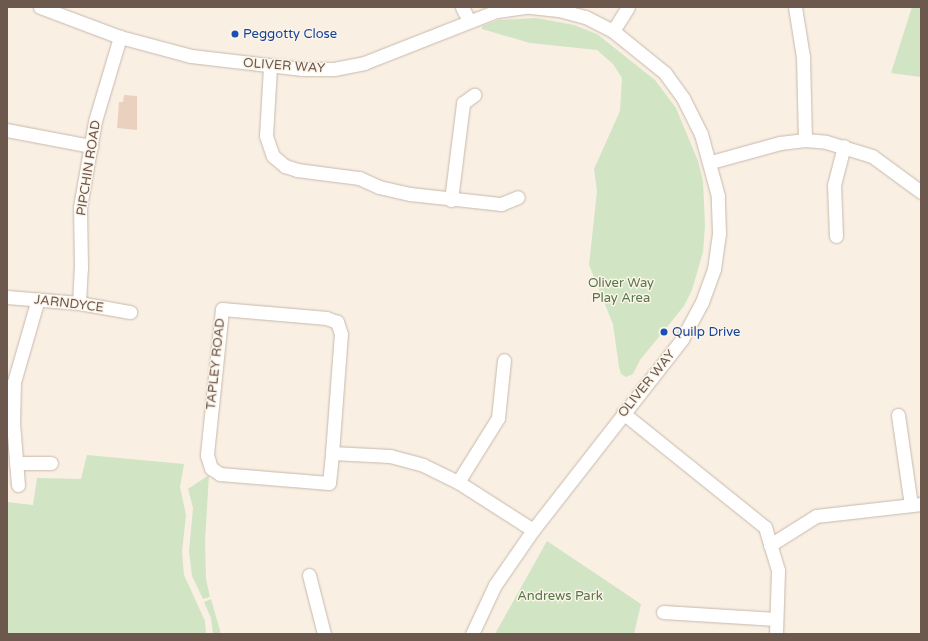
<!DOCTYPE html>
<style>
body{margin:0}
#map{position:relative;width:928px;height:641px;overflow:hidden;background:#f9f0e3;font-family:"Varela Round",sans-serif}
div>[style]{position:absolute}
.green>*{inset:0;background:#d1e4c4}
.building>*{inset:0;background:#ead0bf}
.roads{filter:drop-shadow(0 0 1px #c8b8ac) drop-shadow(0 0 1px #c8b8ac)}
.street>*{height:13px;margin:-6.5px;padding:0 6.5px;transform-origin:6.5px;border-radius:6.5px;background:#fff}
.dots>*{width:11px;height:11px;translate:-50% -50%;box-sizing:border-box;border:2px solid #fcf4e9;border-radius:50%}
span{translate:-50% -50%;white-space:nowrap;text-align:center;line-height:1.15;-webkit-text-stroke:3px #fcf4e9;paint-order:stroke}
.transit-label{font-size:13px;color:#164399}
.left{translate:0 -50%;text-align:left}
.street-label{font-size:13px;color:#6d584d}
.park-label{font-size:13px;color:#577749}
.frame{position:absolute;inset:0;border:8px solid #6d584d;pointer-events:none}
</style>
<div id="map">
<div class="green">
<div style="clip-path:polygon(912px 7px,921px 7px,921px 77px,891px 73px)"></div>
<div style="clip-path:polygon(536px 18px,574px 25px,597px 34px,655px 80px,676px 108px,698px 161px,703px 181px,705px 225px,703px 252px,692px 290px,684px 306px,640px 360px,633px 374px,626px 377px,621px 374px,619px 367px,613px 324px,589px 265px,597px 191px,594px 169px,620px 111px,622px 78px,613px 64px,597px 50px,530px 43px,482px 29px,482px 26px,499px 20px)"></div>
<div style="clip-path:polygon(87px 455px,184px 464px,180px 487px,186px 515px,182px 552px,184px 575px,205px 621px,206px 634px,7px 634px,7px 502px,33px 505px,37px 478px,81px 479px)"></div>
<div style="clip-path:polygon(209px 475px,205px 542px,206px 579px,210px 597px,203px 599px,192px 576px,189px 551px,193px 508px,188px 489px)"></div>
<div style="clip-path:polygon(547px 541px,641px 604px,634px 634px,495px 634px)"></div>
<div style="clip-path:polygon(211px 599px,221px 634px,213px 634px,211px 618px,204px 602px)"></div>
</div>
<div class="building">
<div style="clip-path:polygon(124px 95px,137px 96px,137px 130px,117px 128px,119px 102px,123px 102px)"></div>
</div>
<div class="roads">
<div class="street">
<div style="left:40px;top:7px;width:85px;rotate:20.6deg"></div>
<div style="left:120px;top:37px;width:73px;rotate:15deg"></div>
<div style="left:191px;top:56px;width:112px;rotate:6.7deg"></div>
<div style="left:302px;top:69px;width:32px"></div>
<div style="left:334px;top:69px;width:31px;rotate:-11deg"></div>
<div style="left:364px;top:63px;width:143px;rotate:-21.4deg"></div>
<div style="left:497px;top:11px;width:28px;rotate:-8deg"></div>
<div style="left:462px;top:7px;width:16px;rotate:63deg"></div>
<div style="left:795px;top:7px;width:51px;rotate:80.9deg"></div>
<div style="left:803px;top:57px;width:83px;rotate:88.6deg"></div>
<div style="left:613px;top:31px;width:28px;rotate:-58deg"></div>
<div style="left:270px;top:67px;width:69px;rotate:93.3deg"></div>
<div style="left:266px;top:136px;width:21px;rotate:71deg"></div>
<div style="left:273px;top:156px;width:16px;rotate:40deg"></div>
<div style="left:285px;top:166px;width:13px;rotate:18deg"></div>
<div style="left:297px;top:170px;width:63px;rotate:7.4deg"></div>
<div style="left:359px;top:178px;width:22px;rotate:24deg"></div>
<div style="left:379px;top:187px;width:32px;rotate:13deg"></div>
<div style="left:410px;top:194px;width:92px;rotate:6.3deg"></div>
<div style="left:501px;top:204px;width:18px;rotate:-22deg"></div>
<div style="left:7px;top:130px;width:86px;rotate:10.8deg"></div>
<div style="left:711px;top:162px;width:72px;rotate:-15.4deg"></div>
<div style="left:780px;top:143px;width:25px;rotate:-7deg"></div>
<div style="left:805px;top:140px;width:21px;rotate:5deg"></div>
<div style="left:826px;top:142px;width:48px;rotate:16.9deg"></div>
<div style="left:872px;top:156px;width:61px;rotate:36.3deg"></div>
<div style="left:451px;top:200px;width:98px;rotate:-82.9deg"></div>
<div style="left:463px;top:103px;width:14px;rotate:-36deg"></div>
<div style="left:836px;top:236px;width:51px;rotate:-92.2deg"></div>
<div style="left:834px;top:185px;width:40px;rotate:-75.6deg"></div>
<div style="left:7px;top:297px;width:72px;rotate:4.8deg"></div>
<div style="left:79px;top:303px;width:52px;rotate:10deg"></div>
<div style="left:79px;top:303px;width:35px;rotate:-87deg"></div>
<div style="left:81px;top:268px;width:61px;rotate:-90.9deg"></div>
<div style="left:80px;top:207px;width:87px;rotate:-80.1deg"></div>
<div style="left:95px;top:121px;width:88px;rotate:-73.4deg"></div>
<div style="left:623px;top:413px;width:182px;rotate:38.8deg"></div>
<div style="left:765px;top:527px;width:45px;rotate:73.2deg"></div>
<div style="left:778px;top:570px;width:64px;rotate:91.8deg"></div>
<div style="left:898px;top:415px;width:91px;rotate:81.8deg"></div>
<div style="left:332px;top:453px;width:119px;rotate:-85.7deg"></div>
<div style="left:341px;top:334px;width:13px;rotate:-108deg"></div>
<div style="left:337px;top:322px;width:12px;rotate:-160deg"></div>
<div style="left:326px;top:318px;width:104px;rotate:-175.1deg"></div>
<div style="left:222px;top:309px;width:147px;rotate:95.9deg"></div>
<div style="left:207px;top:455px;width:14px;rotate:73deg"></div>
<div style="left:211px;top:468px;width:11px;rotate:34deg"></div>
<div style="left:220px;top:474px;width:109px;rotate:4.7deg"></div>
<div style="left:329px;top:483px;width:30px;rotate:-84deg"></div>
<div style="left:332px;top:453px;width:58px;rotate:3deg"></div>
<div style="left:390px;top:456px;width:34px;rotate:15deg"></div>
<div style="left:423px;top:465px;width:39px;rotate:26deg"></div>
<div style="left:458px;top:482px;width:89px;rotate:32.6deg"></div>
<div style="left:16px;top:463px;width:35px"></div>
<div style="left:458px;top:482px;width:75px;rotate:-58deg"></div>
<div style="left:498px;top:418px;width:58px;rotate:-84.1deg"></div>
<div style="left:18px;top:485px;width:62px;rotate:-94.6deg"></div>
<div style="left:13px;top:423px;width:41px;rotate:-88.6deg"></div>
<div style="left:14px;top:382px;width:86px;rotate:-73.9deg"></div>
<div style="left:770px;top:545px;width:54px;rotate:-32.2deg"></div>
<div style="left:816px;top:516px;width:106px;rotate:-6.5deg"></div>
<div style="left:309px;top:575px;width:61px;rotate:75.7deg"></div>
<div style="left:663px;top:612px;width:113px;rotate:3.5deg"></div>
<div style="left:472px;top:634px;width:54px;rotate:-64.9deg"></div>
<div style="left:495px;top:585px;width:67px;rotate:-55.4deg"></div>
<div style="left:533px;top:530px;width:242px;rotate:-52deg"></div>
<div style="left:682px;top:339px;width:42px;rotate:-61.6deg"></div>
<div style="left:702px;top:302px;width:35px;rotate:-70deg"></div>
<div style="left:714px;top:269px;width:36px;rotate:-82deg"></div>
<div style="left:719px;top:233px;width:37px;rotate:-92deg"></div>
<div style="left:718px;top:196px;width:64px;rotate:-105.3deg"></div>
<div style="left:701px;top:134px;width:40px;rotate:-116.6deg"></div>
<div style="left:683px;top:98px;width:31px;rotate:-126deg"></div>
<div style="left:665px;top:73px;width:67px;rotate:-141.1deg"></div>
<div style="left:613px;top:31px;width:31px;rotate:-153deg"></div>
<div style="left:585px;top:17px;width:28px;rotate:-165deg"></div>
<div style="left:558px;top:10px;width:30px;rotate:-174deg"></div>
</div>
</div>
<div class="dots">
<div style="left:235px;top:34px;background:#1a4fb4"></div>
<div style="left:664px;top:332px;background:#1a4fb4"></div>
</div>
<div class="transit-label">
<span class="left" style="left:243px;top:34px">Peggotty Close</span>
<span class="left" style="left:672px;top:332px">Quilp Drive</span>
</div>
<div class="street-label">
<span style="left:284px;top:66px;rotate:4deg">OLIVER WAY</span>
<span style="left:89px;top:168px;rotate:-81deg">PIPCHIN ROAD</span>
<span style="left:69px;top:304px;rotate:7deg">JARNDYCE</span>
<span style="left:216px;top:364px;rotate:-84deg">TAPLEY ROAD</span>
<span style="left:647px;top:384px;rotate:-51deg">OLIVER WAY</span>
</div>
<div class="park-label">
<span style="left:621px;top:291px">Oliver Way<br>Play Area</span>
<span style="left:560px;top:596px">Andrews Park</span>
</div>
<div class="frame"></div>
</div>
